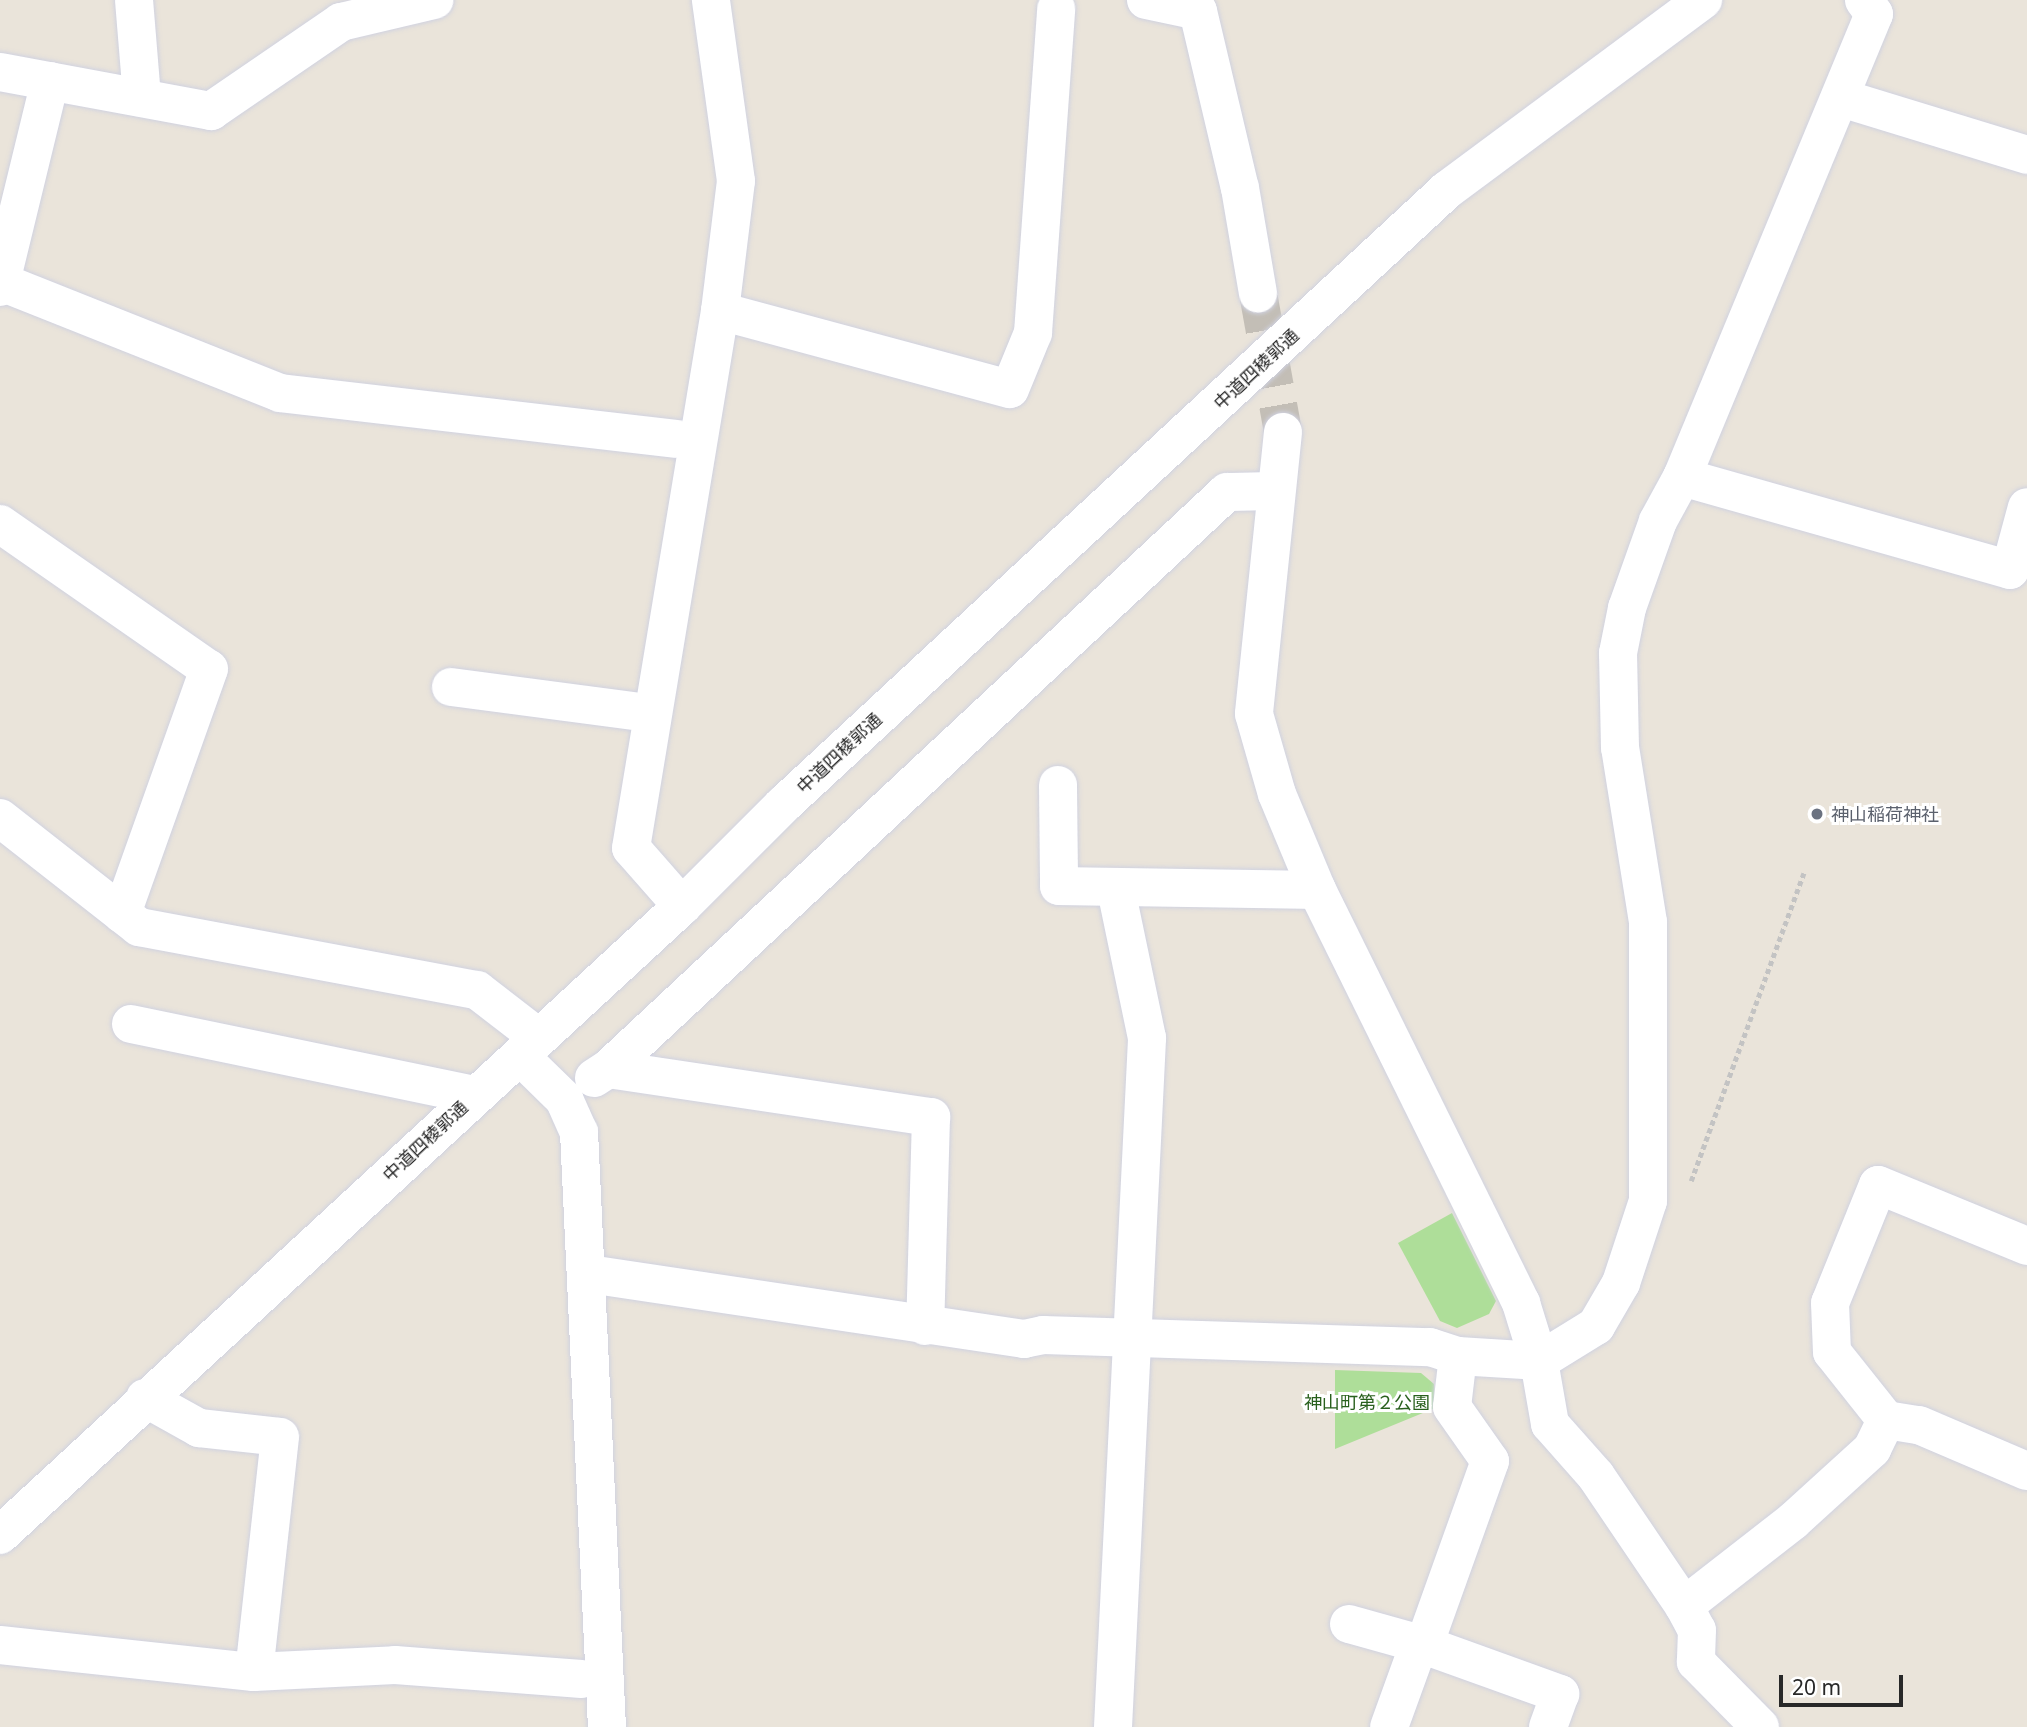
<!DOCTYPE html>
<meta charset="utf-8">
<style>
body{margin:0}
#map{position:relative;width:2027px;height:1727px;overflow:hidden;background:#eae4da;font-family:"Noto Sans","Noto Sans JP",sans-serif}
div>[style]{position:absolute}
.green>*{inset:0;background:#aede99}
.street-tunnel>*{height:38px;margin-top:-19px;transform-origin:0;background:repeating-linear-gradient(90deg,#c3beb6 0 38px,transparent 0 57px)}
.path>*{height:4.5px;margin-top:-2.25px;transform-origin:0;background:repeating-linear-gradient(90deg,#c3c3c3 0 5px,transparent 0 8.5px)}
.roads{filter:drop-shadow(0 0 2px #d0d2e0) drop-shadow(0 0 2px #d0d2e0)}
.street>*{height:38px;margin:-19px;padding:0 19px;transform-origin:19px;border-radius:19px;background:#fff}
.secondary>*{height:38px;margin:-19px;padding:0 19px;transform-origin:19px;border-radius:19px;background:#fff}
.dots>*{width:19px;height:19px;translate:-50% -50%;box-sizing:border-box;border:4px solid #fff;border-radius:50%}
span{translate:-50% -50%;white-space:nowrap;text-align:center;line-height:1.15;-webkit-text-stroke:6px #fff;paint-order:stroke}
.street-label{font-size:18px;color:#282828}
.worship-label{font-size:18px;color:#5b616d}
.left{translate:0 -50%;text-align:left}
.park-label{font-size:18px;color:#29601d}
.scale{position:absolute;left:1779px;top:1675px;width:124px;height:32px;box-sizing:border-box;border:4px solid #282828;border-top:0;padding-left:9px;font-size:21px;line-height:24px;white-space:nowrap;color:#282828;-webkit-text-stroke:5px #fff;paint-order:stroke}
</style>
<div id="map">
<div class="green">
<div style="clip-path:polygon(1452px 1213px,1496px 1301px,1489px 1314px,1457px 1328px,1440px 1321px,1398px 1243px)"></div>
<div style="clip-path:polygon(1335px 1370px,1421px 1373px,1434px 1384px,1435px 1408px,1335px 1449px)"></div>
</div>
<div class="street-tunnel">
<div style="left:1258px;top:293px;width:141px;rotate:79.8deg"></div>
</div>
<div class="path">
<div style="left:1691px;top:1181px;width:328px;rotate:-69.9deg"></div>
</div>
<div class="roads">
<div class="street">
<div style="left:134px;top:0;width:98px;rotate:85.3deg"></div>
<div style="left:1146px;top:0;width:53px;rotate:11.9deg"></div>
<div style="left:1198px;top:11px;width:182px;rotate:76.7deg"></div>
<div style="left:1240px;top:188px;width:107px;rotate:80.3deg"></div>
<div style="left:0;top:72px;width:215px;rotate:10.5deg"></div>
<div style="left:211px;top:111px;width:158px;rotate:-34.4deg"></div>
<div style="left:341px;top:22px;width:96px;rotate:-13.3deg"></div>
<div style="left:1841px;top:98px;width:195px;rotate:17deg"></div>
<div style="left:1px;top:282px;width:207px;rotate:-76.3deg"></div>
<div style="left:0;top:287px;width:5px;rotate:-79deg"></div>
<div style="left:1px;top:282px;width:300px;rotate:21.7deg"></div>
<div style="left:280px;top:393px;width:399px;rotate:6.6deg"></div>
<div style="left:720px;top:311px;width:300px;rotate:15.1deg"></div>
<div style="left:1010px;top:389px;width:61px;rotate:-67.7deg"></div>
<div style="left:1033px;top:333px;width:325px;rotate:-85.9deg"></div>
<div style="left:1283px;top:432px;width:283px;rotate:95.9deg"></div>
<div style="left:1254px;top:714px;width:83px;rotate:74deg"></div>
<div style="left:1277px;top:794px;width:104px;rotate:67.4deg"></div>
<div style="left:1317px;top:890px;width:461px;rotate:63.7deg"></div>
<div style="left:1521px;top:1303px;width:61px;rotate:72.8deg"></div>
<div style="left:1539px;top:1361px;width:64px;rotate:80.1deg"></div>
<div style="left:1550px;top:1424px;width:69px;rotate:48.5deg"></div>
<div style="left:1596px;top:1476px;width:157px;rotate:55.9deg"></div>
<div style="left:1684px;top:1606px;width:27px;rotate:62deg"></div>
<div style="left:1697px;top:1630px;width:32px;rotate:92deg"></div>
<div style="left:1696px;top:1662px;width:91px;rotate:45.4deg"></div>
<div style="left:1682px;top:477px;width:341px;rotate:15.8deg"></div>
<div style="left:2010px;top:570px;width:65px;rotate:-74.9deg"></div>
<div style="left:0;top:524px;width:254px;rotate:34.8deg"></div>
<div style="left:209px;top:669px;width:260px;rotate:109.6deg"></div>
<div style="left:451px;top:687px;width:184px;rotate:7.5deg"></div>
<div style="left:1058px;top:785px;width:101px;rotate:89.4deg"></div>
<div style="left:1059px;top:886px;width:258px;rotate:0.9deg"></div>
<div style="left:0;top:818px;width:177px;rotate:38.1deg"></div>
<div style="left:139px;top:927px;width:344px;rotate:10.6deg"></div>
<div style="left:477px;top:990px;width:78px;rotate:37.7deg"></div>
<div style="left:682px;top:906px;width:77px;rotate:-131.3deg"></div>
<div style="left:631px;top:848px;width:544px;rotate:-80.59deg"></div>
<div style="left:720px;top:311px;width:131px;rotate:-83deg"></div>
<div style="left:736px;top:181px;width:183px;rotate:-97.9deg"></div>
<div style="left:131px;top:1024px;width:351px;rotate:11.7deg"></div>
<div style="left:520px;top:1056px;width:62px;rotate:44.3deg"></div>
<div style="left:564px;top:1099px;width:36px;rotate:66deg"></div>
<div style="left:579px;top:1132px;width:596px;rotate:87.31deg"></div>
<div style="left:608px;top:1069px;width:846px;rotate:-42.99deg"></div>
<div style="left:1227px;top:492px;width:49px;rotate:-1.2deg"></div>
<div style="left:594px;top:1078px;width:17px;rotate:-33deg"></div>
<div style="left:608px;top:1069px;width:327px;rotate:8.5deg"></div>
<div style="left:931px;top:1117px;width:209px;rotate:91.6deg"></div>
<div style="left:2027px;top:1246px;width:161px;rotate:-157.7deg"></div>
<div style="left:1878px;top:1185px;width:127px;rotate:112.1deg"></div>
<div style="left:1830px;top:1303px;width:49px;rotate:87.7deg"></div>
<div style="left:1832px;top:1352px;width:87px;rotate:51.5deg"></div>
<div style="left:1886px;top:1420px;width:33px;rotate:9deg"></div>
<div style="left:1919px;top:1425px;width:117px;rotate:23.1deg"></div>
<div style="left:589px;top:1274px;width:440px;rotate:8.5deg"></div>
<div style="left:1024px;top:1339px;width:19px;rotate:-12deg"></div>
<div style="left:1043px;top:1335px;width:387px;rotate:1.8deg"></div>
<div style="left:1430px;top:1347px;width:29px;rotate:18deg"></div>
<div style="left:1458px;top:1356px;width:81px;rotate:3.5deg"></div>
<div style="left:1539px;top:1361px;width:67px;rotate:-31.6deg"></div>
<div style="left:1596px;top:1326px;width:50px;rotate:-59.8deg"></div>
<div style="left:1621px;top:1283px;width:86px;rotate:-71.8deg"></div>
<div style="left:1648px;top:1201px;width:279px;rotate:-90deg"></div>
<div style="left:1648px;top:922px;width:176px;rotate:-99.1deg"></div>
<div style="left:1620px;top:748px;width:95px;rotate:-91.2deg"></div>
<div style="left:1618px;top:653px;width:46px;rotate:-78.7deg"></div>
<div style="left:1627px;top:608px;width:92px;rotate:-70.4deg"></div>
<div style="left:1658px;top:521px;width:50px;rotate:-61.4deg"></div>
<div style="left:1682px;top:477px;width:501px;rotate:-67.48deg"></div>
<div style="left:1874px;top:14px;width:17px;rotate:-126deg"></div>
<div style="left:1458px;top:1356px;width:51px;rotate:96.7deg"></div>
<div style="left:1452px;top:1407px;width:66px;rotate:54.9deg"></div>
<div style="left:1490px;top:1461px;width:195px;rotate:109.7deg"></div>
<div style="left:1424px;top:1645px;width:145px;rotate:19.8deg"></div>
<div style="left:1560px;top:1694px;width:35px;rotate:110deg"></div>
<div style="left:145px;top:1398px;width:62px;rotate:29.1deg"></div>
<div style="left:199px;top:1428px;width:81px;rotate:6.3deg"></div>
<div style="left:280px;top:1437px;width:236px;rotate:96.3deg"></div>
<div style="left:1684px;top:1606px;width:138px;rotate:-37.9deg"></div>
<div style="left:1793px;top:1521px;width:107px;rotate:-42.3deg"></div>
<div style="left:1872px;top:1449px;width:32px;rotate:-64deg"></div>
<div style="left:1349px;top:1624px;width:78px;rotate:15.6deg"></div>
<div style="left:1424px;top:1645px;width:16px;rotate:128deg"></div>
<div style="left:1414px;top:1658px;width:73px;rotate:109.9deg"></div>
<div style="left:0;top:1645px;width:255px;rotate:6.1deg"></div>
<div style="left:254px;top:1672px;width:141px;rotate:-2.8deg"></div>
<div style="left:395px;top:1665px;width:187px;rotate:4.3deg"></div>
<div style="left:1113px;top:1727px;width:690px;rotate:-87.17deg"></div>
<div style="left:1147px;top:1038px;width:152px;rotate:-101.8deg"></div>
</div>
<div class="secondary">
<div style="left:0;top:1535px;width:928px;rotate:-42.68deg"></div>
<div style="left:682px;top:906px;width:143px;rotate:-45deg"></div>
<div style="left:783px;top:805px;width:905px;rotate:-42.81deg"></div>
<div style="left:1447px;top:190px;width:319px;rotate:-36.6deg"></div>
</div>
</div>
<div class="dots">
<div style="left:1817px;top:814px;background:#6b7280"></div>
</div>
<div class="street-label">
<span style="left:1256px;top:369px;rotate:-43deg">中道四稜郭通</span>
<span style="left:839px;top:753px;rotate:-43deg">中道四稜郭通</span>
<span style="left:425px;top:1141px;rotate:-43deg">中道四稜郭通</span>
</div>
<div class="worship-label">
<span class="left" style="left:1831px;top:814px">神山稲荷神社</span>
</div>
<div class="park-label">
<span style="left:1367px;top:1402px">神山町第２公園</span>
</div>
<div class="scale">20 m</div>
</div>
